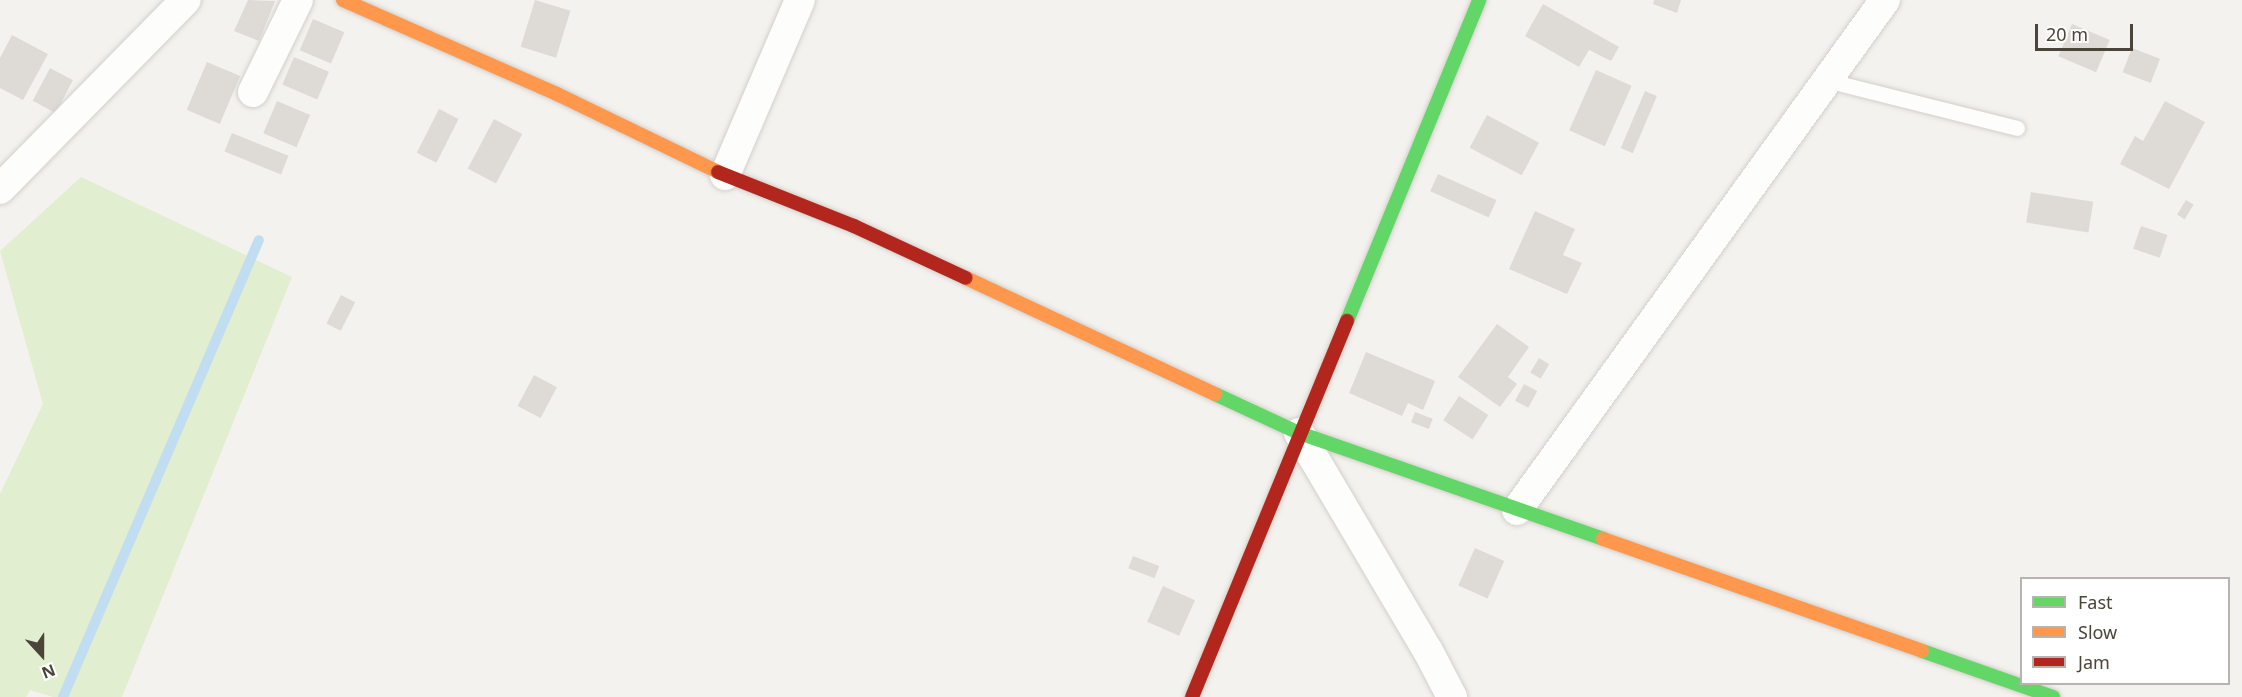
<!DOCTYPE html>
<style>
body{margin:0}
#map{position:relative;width:2242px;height:697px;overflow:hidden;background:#f4f2ee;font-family:"Noto Sans",sans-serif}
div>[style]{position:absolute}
.green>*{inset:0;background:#e1eecf}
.stream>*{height:10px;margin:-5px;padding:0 5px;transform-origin:5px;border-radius:5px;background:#c0ddf1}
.building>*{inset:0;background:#dedbd6;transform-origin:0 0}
.roads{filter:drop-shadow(0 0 2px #d2d0cb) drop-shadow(0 0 2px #d2d0cb)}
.lane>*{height:15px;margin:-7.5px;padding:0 7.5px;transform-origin:7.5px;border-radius:7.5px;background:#fdfdfc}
.street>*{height:30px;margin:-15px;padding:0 15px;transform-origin:15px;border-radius:15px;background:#fdfdfc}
.fast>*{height:14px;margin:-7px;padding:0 7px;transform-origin:7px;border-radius:7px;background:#63d668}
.slow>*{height:14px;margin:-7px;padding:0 7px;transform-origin:7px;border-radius:7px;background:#ff974d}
.jam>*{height:14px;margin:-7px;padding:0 7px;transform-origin:7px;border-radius:7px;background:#b3261e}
span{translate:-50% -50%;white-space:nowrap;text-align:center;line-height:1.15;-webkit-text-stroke:4.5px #fff;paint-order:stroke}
.legend{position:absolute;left:2020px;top:577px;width:210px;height:108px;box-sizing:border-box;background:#fff;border:2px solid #b7b4b0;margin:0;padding:8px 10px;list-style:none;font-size:18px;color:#4b4439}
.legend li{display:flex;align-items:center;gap:12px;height:30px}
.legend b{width:30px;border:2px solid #b7b4b0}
.north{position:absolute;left:12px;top:625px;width:60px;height:60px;-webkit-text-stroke:4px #fff;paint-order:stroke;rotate:159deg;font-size:16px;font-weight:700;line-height:24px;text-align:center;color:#4b4439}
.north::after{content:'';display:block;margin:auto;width:21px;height:27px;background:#4b4439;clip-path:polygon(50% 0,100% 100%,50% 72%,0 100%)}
.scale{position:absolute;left:2035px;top:24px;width:98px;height:27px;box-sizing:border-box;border:3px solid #4b4439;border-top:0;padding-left:8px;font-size:18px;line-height:21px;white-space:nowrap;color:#4b4439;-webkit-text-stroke:4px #fff;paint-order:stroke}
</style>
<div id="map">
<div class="green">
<div style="clip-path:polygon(81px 177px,292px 277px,122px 697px,53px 697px,30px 690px,26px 697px,0 697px,0 494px,43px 404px,0 251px)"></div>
</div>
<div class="stream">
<div style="left:63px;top:697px;width:497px;rotate:-66.8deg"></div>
</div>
<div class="building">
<div style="clip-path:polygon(248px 0,275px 1px,259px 41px,234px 31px)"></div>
<div style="left:535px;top:0;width:37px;height:49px;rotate:17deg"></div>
<div style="clip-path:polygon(1654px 0,1681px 0,1677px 13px,1653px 4px)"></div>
<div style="clip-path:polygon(1543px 4px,1619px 47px,1611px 61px,1589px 50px,1579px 67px,1525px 36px)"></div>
<div style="left:313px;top:19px;width:34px;height:34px;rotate:23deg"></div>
<div style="left:2072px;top:24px;width:41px;height:35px;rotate:23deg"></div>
<div style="clip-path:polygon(12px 35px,48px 54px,23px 100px,0 88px,0 58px)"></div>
<div style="left:2132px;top:48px;width:30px;height:26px;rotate:21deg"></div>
<div style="left:294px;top:57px;width:38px;height:30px;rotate:23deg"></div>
<div style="left:207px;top:62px;width:36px;height:52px;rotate:23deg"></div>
<div style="left:50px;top:68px;width:26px;height:37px;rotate:28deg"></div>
<div style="left:1596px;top:70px;width:39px;height:66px;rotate:24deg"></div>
<div style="left:1645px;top:91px;width:13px;height:62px;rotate:23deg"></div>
<div style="left:277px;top:101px;width:36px;height:35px;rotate:23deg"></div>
<div style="clip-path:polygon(2165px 101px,2205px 122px,2169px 189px,2120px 164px,2135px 136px,2143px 141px)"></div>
<div style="left:439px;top:109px;width:22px;height:49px;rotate:27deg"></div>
<div style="left:1487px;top:115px;width:59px;height:37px;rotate:28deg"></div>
<div style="left:494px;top:119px;width:32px;height:56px;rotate:28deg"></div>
<div style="left:232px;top:133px;width:61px;height:20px;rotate:22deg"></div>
<div style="left:1438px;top:174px;width:64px;height:19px;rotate:24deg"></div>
<div style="left:2031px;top:192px;width:63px;height:31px;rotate:9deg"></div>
<div style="left:2186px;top:200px;width:9px;height:17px;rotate:32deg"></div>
<div style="clip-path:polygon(1535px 211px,1575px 229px,1563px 255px,1582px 263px,1567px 294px,1509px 269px)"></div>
<div style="left:2141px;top:226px;width:28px;height:24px;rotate:19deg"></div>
<div style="left:341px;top:295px;width:16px;height:32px;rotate:27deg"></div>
<div style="clip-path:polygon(1497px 324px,1529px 347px,1508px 377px,1517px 384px,1500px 407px,1458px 377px)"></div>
<div style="clip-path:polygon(1366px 352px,1435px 381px,1423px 410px,1408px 403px,1402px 416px,1349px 393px)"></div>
<div style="left:1539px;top:358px;width:12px;height:17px;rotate:31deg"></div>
<div style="left:534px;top:375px;width:26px;height:35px;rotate:28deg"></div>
<div style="left:1524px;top:384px;width:15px;height:19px;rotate:28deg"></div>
<div style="left:1459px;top:396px;width:35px;height:29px;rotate:33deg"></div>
<div style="left:1415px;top:412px;width:19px;height:11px;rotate:21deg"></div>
<div style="left:1475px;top:548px;width:32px;height:41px;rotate:24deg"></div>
<div style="left:1133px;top:556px;width:28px;height:13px;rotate:21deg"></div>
<div style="left:1163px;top:586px;width:35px;height:39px;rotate:24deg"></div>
</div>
<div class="roads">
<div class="lane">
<div style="left:1826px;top:80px;width:197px;rotate:14.1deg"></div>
</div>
<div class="street">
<div style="left:253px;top:92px;width:102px;rotate:-63.9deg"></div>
<div style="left:725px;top:175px;width:190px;rotate:-66.8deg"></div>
<div style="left:0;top:189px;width:265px;rotate:-45.5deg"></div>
<div style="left:1299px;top:433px;width:253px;rotate:59.4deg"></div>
<div style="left:1428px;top:651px;width:52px;rotate:62.4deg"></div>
<div style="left:1517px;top:510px;width:629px;rotate:-54.19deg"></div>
</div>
<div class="fast">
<div style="left:1347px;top:321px;width:347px;rotate:-67.6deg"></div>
<div style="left:1215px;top:394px;width:93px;rotate:24.9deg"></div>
<div style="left:1299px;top:433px;width:322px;rotate:19.2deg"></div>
<div style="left:1922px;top:651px;width:139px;rotate:19.3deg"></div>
</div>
<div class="slow">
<div style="left:343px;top:0;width:234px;rotate:23.7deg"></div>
<div style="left:557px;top:94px;width:179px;rotate:25.8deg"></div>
<div style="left:966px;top:278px;width:275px;rotate:25deg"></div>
<div style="left:1603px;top:539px;width:338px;rotate:19.3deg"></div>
</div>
<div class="jam">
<div style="left:718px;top:172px;width:146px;rotate:21.7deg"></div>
<div style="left:854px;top:226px;width:123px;rotate:24.9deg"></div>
<div style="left:1192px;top:697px;width:407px;rotate:-67.6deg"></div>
</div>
</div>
<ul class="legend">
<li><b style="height:8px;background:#63d668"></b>Fast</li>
<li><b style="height:8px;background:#ff974d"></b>Slow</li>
<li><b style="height:8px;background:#b3261e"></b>Jam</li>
</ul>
<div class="north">N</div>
<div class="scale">20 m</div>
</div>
